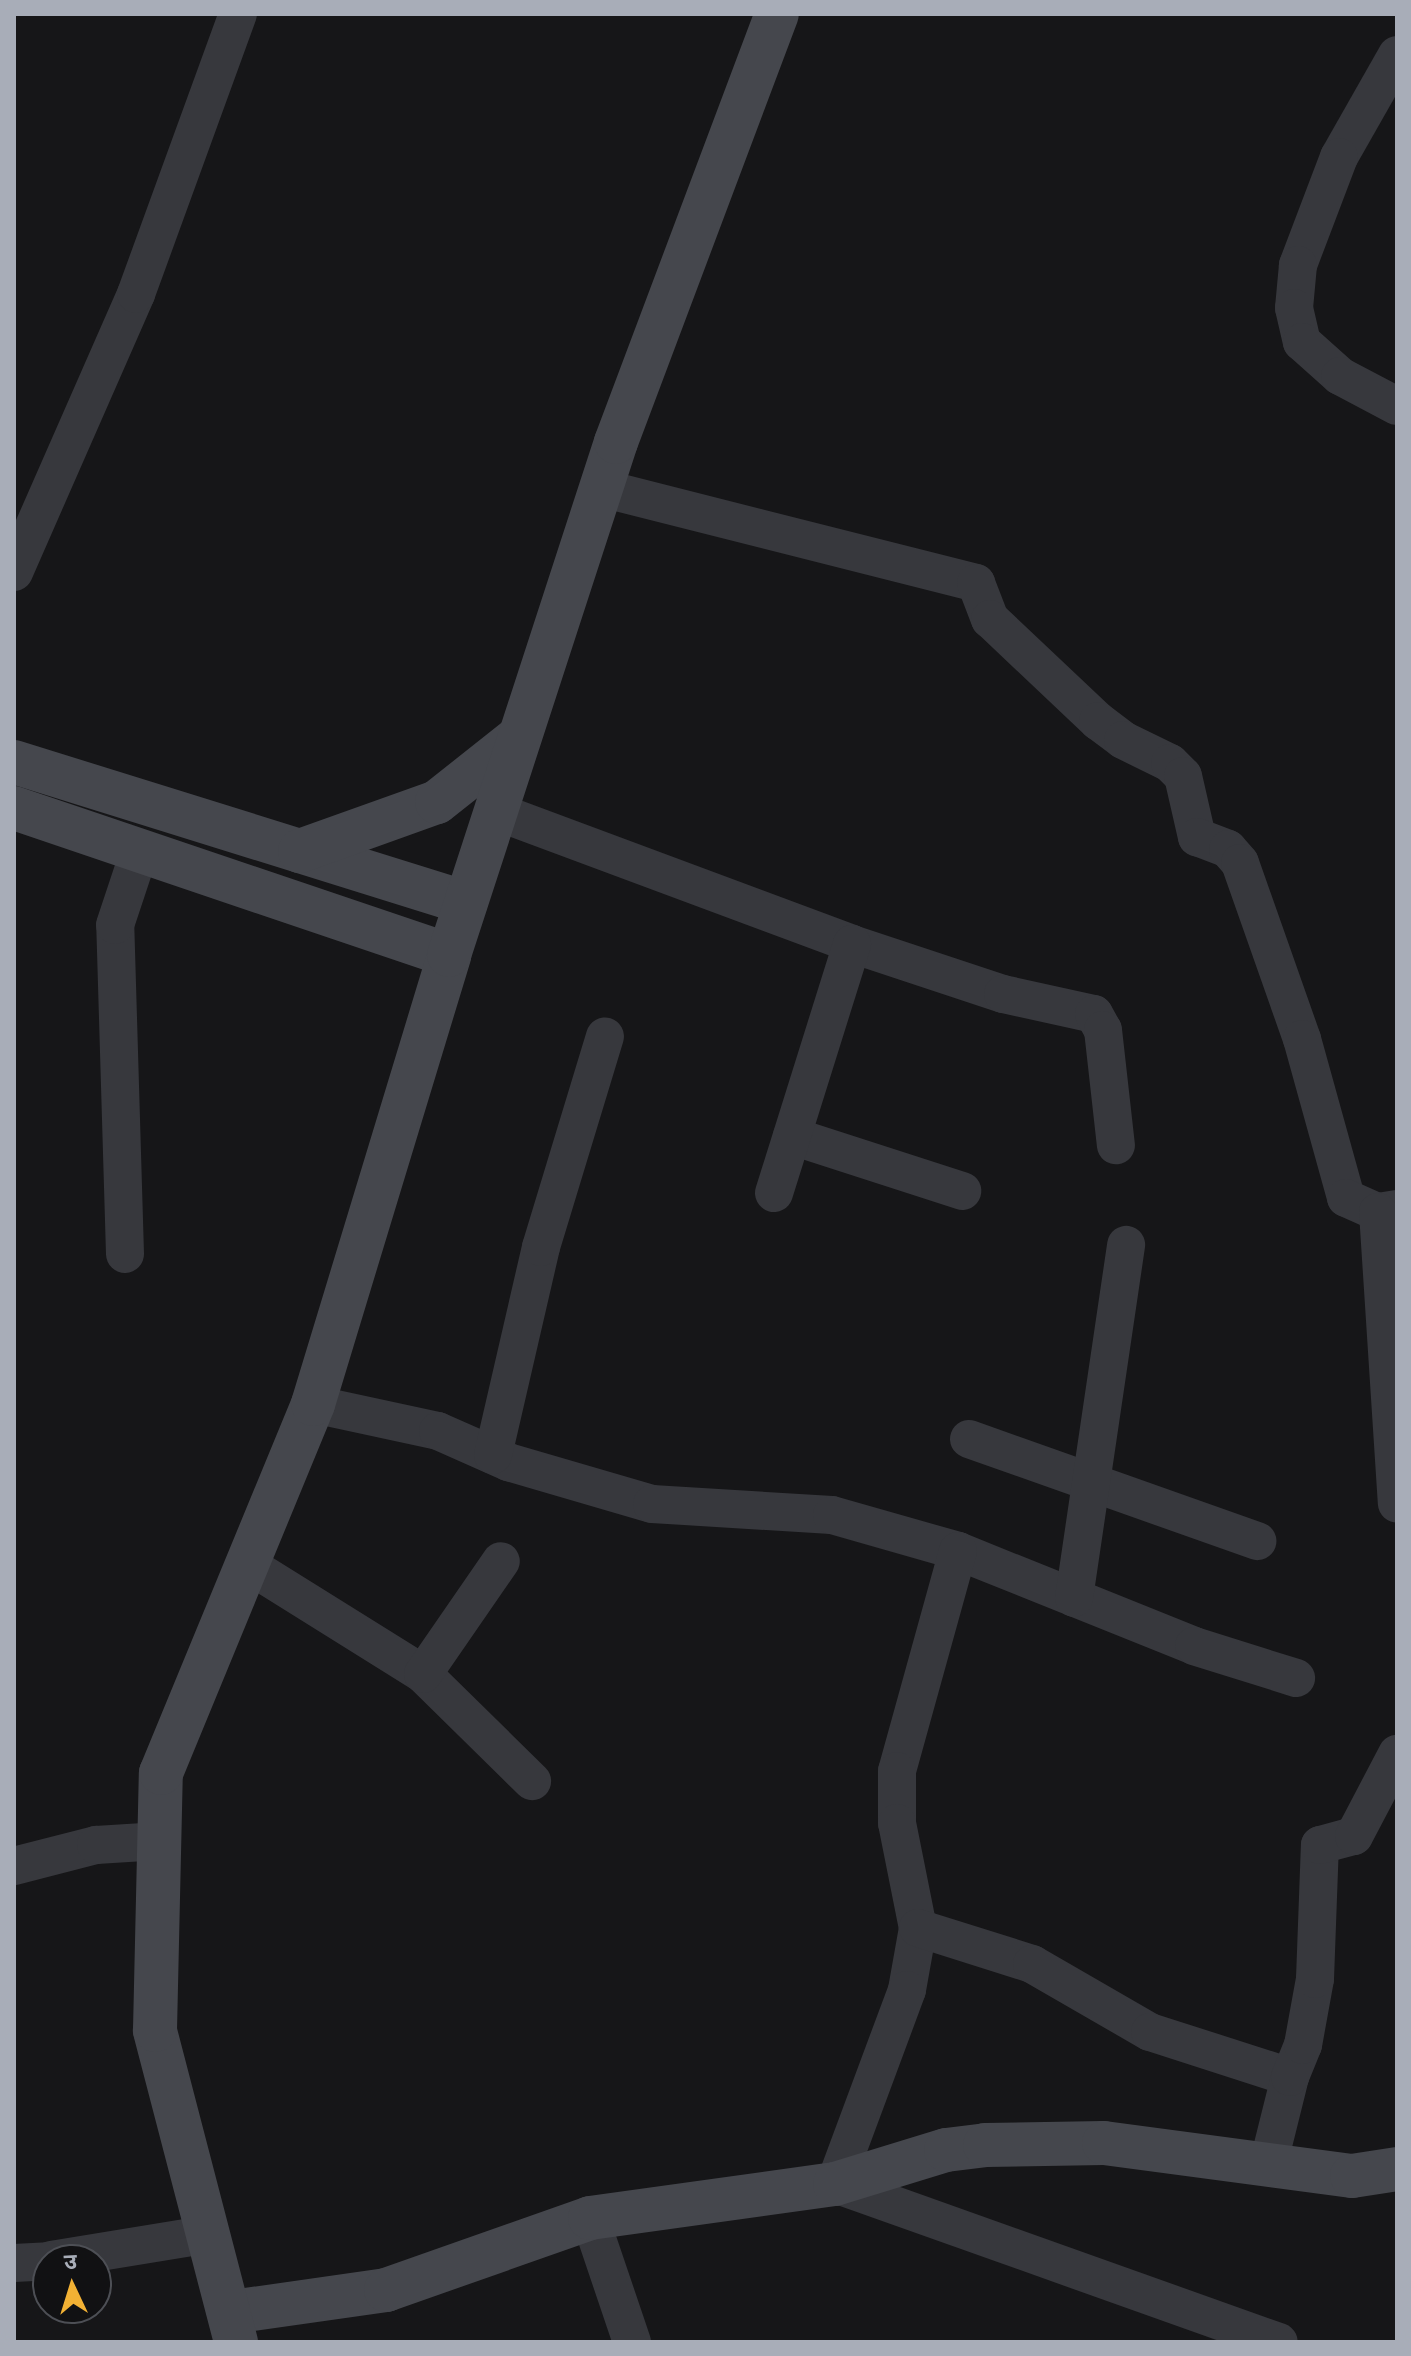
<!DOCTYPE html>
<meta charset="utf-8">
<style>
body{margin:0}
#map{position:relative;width:1411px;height:2356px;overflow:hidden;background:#161618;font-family:Signika,"Noto Sans Devanagari",sans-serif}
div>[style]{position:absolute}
.street>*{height:38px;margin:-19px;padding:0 19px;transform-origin:19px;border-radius:19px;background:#37383d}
.secondary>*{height:44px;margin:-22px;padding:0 22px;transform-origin:22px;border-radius:22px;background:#45474d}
span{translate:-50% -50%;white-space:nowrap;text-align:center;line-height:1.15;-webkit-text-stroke:6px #111113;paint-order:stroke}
.frame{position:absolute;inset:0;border:16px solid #a8adb8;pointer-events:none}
.north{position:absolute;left:32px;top:2244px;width:80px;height:80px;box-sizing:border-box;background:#111113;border:2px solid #4d4f55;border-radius:50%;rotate:356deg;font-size:22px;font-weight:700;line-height:32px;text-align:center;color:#a8adb8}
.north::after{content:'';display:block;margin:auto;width:28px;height:36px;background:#f2b134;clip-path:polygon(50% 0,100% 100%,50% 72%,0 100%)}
</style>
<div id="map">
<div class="street">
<div style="left:1397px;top:55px;width:117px;rotate:119.6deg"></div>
<div style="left:1339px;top:157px;width:116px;rotate:110.8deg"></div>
<div style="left:1298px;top:265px;width:43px;rotate:95.3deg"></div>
<div style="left:1294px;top:308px;width:35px;rotate:77deg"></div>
<div style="left:1302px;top:342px;width:51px;rotate:41.8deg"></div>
<div style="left:1340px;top:376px;width:64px;rotate:27.8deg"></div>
<div style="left:601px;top:488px;width:387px;rotate:14.2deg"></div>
<div style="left:976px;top:583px;width:39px;rotate:69deg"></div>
<div style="left:990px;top:619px;width:149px;rotate:43.4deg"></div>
<div style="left:1098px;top:721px;width:31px;rotate:37deg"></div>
<div style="left:1123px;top:740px;width:52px;rotate:26.1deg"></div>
<div style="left:1170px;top:763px;width:18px;rotate:45deg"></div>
<div style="left:1183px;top:776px;width:63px;rotate:77.1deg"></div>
<div style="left:1197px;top:837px;width:33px;rotate:21deg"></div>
<div style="left:1228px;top:849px;width:18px;rotate:49deg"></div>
<div style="left:1240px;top:863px;width:187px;rotate:70.6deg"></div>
<div style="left:1302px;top:1039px;width:165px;rotate:74.5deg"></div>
<div style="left:1346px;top:1198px;width:35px;rotate:24deg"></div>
<div style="left:1378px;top:1212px;width:19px;rotate:-9deg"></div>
<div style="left:14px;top:572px;width:304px;rotate:-66.3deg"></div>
<div style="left:136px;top:294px;width:298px;rotate:-70deg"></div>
<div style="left:495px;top:811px;width:381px;rotate:20.4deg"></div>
<div style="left:852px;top:944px;width:159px;rotate:18.3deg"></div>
<div style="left:1003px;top:994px;width:93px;rotate:12.4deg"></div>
<div style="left:1094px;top:1014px;width:18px;rotate:61deg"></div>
<div style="left:1103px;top:1030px;width:116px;rotate:83.6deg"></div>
<div style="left:792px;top:1136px;width:179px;rotate:17.9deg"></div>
<div style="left:774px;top:1193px;width:261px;rotate:-72.6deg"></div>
<div style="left:1378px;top:1212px;width:292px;rotate:86.3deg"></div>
<div style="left:125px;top:1254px;width:329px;rotate:-91.7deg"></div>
<div style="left:115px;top:925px;width:79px;rotate:-71.6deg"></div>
<div style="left:313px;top:1404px;width:128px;rotate:12.2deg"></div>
<div style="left:438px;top:1431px;width:77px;rotate:23.9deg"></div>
<div style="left:508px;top:1462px;width:150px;rotate:16.3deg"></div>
<div style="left:652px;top:1504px;width:180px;rotate:3.5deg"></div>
<div style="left:832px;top:1515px;width:131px;rotate:15.9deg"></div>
<div style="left:958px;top:1551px;width:254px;rotate:21.9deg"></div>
<div style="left:1194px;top:1646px;width:107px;rotate:17.4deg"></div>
<div style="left:969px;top:1439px;width:306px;rotate:19.5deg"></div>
<div style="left:493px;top:1455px;width:213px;rotate:-77deg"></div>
<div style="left:541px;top:1247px;width:220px;rotate:-73.1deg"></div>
<div style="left:958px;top:1551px;width:228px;rotate:105.5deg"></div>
<div style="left:897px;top:1771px;width:52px;rotate:90deg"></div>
<div style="left:897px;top:1823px;width:107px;rotate:78.7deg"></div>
<div style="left:918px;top:1928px;width:63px;rotate:100.1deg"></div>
<div style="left:907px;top:1990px;width:207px;rotate:110.4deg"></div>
<div style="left:835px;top:2184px;width:471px;rotate:19.6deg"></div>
<div style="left:247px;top:1564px;width:208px;rotate:32deg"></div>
<div style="left:423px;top:1674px;width:153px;rotate:44.5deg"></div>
<div style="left:1074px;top:1598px;width:357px;rotate:-81.6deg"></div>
<div style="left:423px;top:1674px;width:137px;rotate:-55.4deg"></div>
<div style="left:14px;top:1866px;width:85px;rotate:-14.4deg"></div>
<div style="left:96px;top:1845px;width:64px;rotate:-3.6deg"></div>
<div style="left:918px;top:1928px;width:120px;rotate:17.5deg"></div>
<div style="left:1032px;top:1964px;width:136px;rotate:30deg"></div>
<div style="left:1150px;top:2032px;width:147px;rotate:17.8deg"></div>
<div style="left:1290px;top:2077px;width:91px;rotate:104deg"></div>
<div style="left:1290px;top:2077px;width:35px;rotate:-68deg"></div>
<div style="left:1303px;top:2045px;width:67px;rotate:-79.7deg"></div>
<div style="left:1315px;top:1979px;width:134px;rotate:-87.9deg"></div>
<div style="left:1320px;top:1845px;width:35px;rotate:-15deg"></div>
<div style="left:1354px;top:1836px;width:93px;rotate:-62.3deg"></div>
<div style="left:590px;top:2218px;width:131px;rotate:71.3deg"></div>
<div style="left:51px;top:2260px;width:161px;rotate:-9.3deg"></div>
<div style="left:14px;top:2263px;width:34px;rotate:-3deg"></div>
</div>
<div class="secondary">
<div style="left:14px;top:762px;width:473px;rotate:17.3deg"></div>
<div style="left:14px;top:808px;width:459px;rotate:18.7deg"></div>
<div style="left:300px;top:851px;width:145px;rotate:-19.7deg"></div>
<div style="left:437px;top:802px;width:105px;rotate:-38.4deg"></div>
<div style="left:232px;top:2312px;width:156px;rotate:-8.1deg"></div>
<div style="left:386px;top:2290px;width:216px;rotate:-19.4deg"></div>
<div style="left:590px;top:2218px;width:247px;rotate:-7.9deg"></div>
<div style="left:835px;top:2184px;width:116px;rotate:-17deg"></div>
<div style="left:946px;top:2150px;width:39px;rotate:-7deg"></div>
<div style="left:985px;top:2145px;width:119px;rotate:-1deg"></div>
<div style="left:1104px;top:2143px;width:250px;rotate:7.6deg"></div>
<div style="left:1352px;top:2176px;width:46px;rotate:-8.8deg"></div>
<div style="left:236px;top:2342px;width:322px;rotate:-104.6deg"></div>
<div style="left:155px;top:2030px;width:257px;rotate:-88.7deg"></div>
<div style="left:161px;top:1773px;width:399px;rotate:-67.6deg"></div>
<div style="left:313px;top:1404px;width:469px;rotate:-73.1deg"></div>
<div style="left:449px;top:955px;width:539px;rotate:-71.97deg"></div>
<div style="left:616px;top:442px;width:457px;rotate:-69.4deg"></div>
</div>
<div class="frame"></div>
<div class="north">उ</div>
</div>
